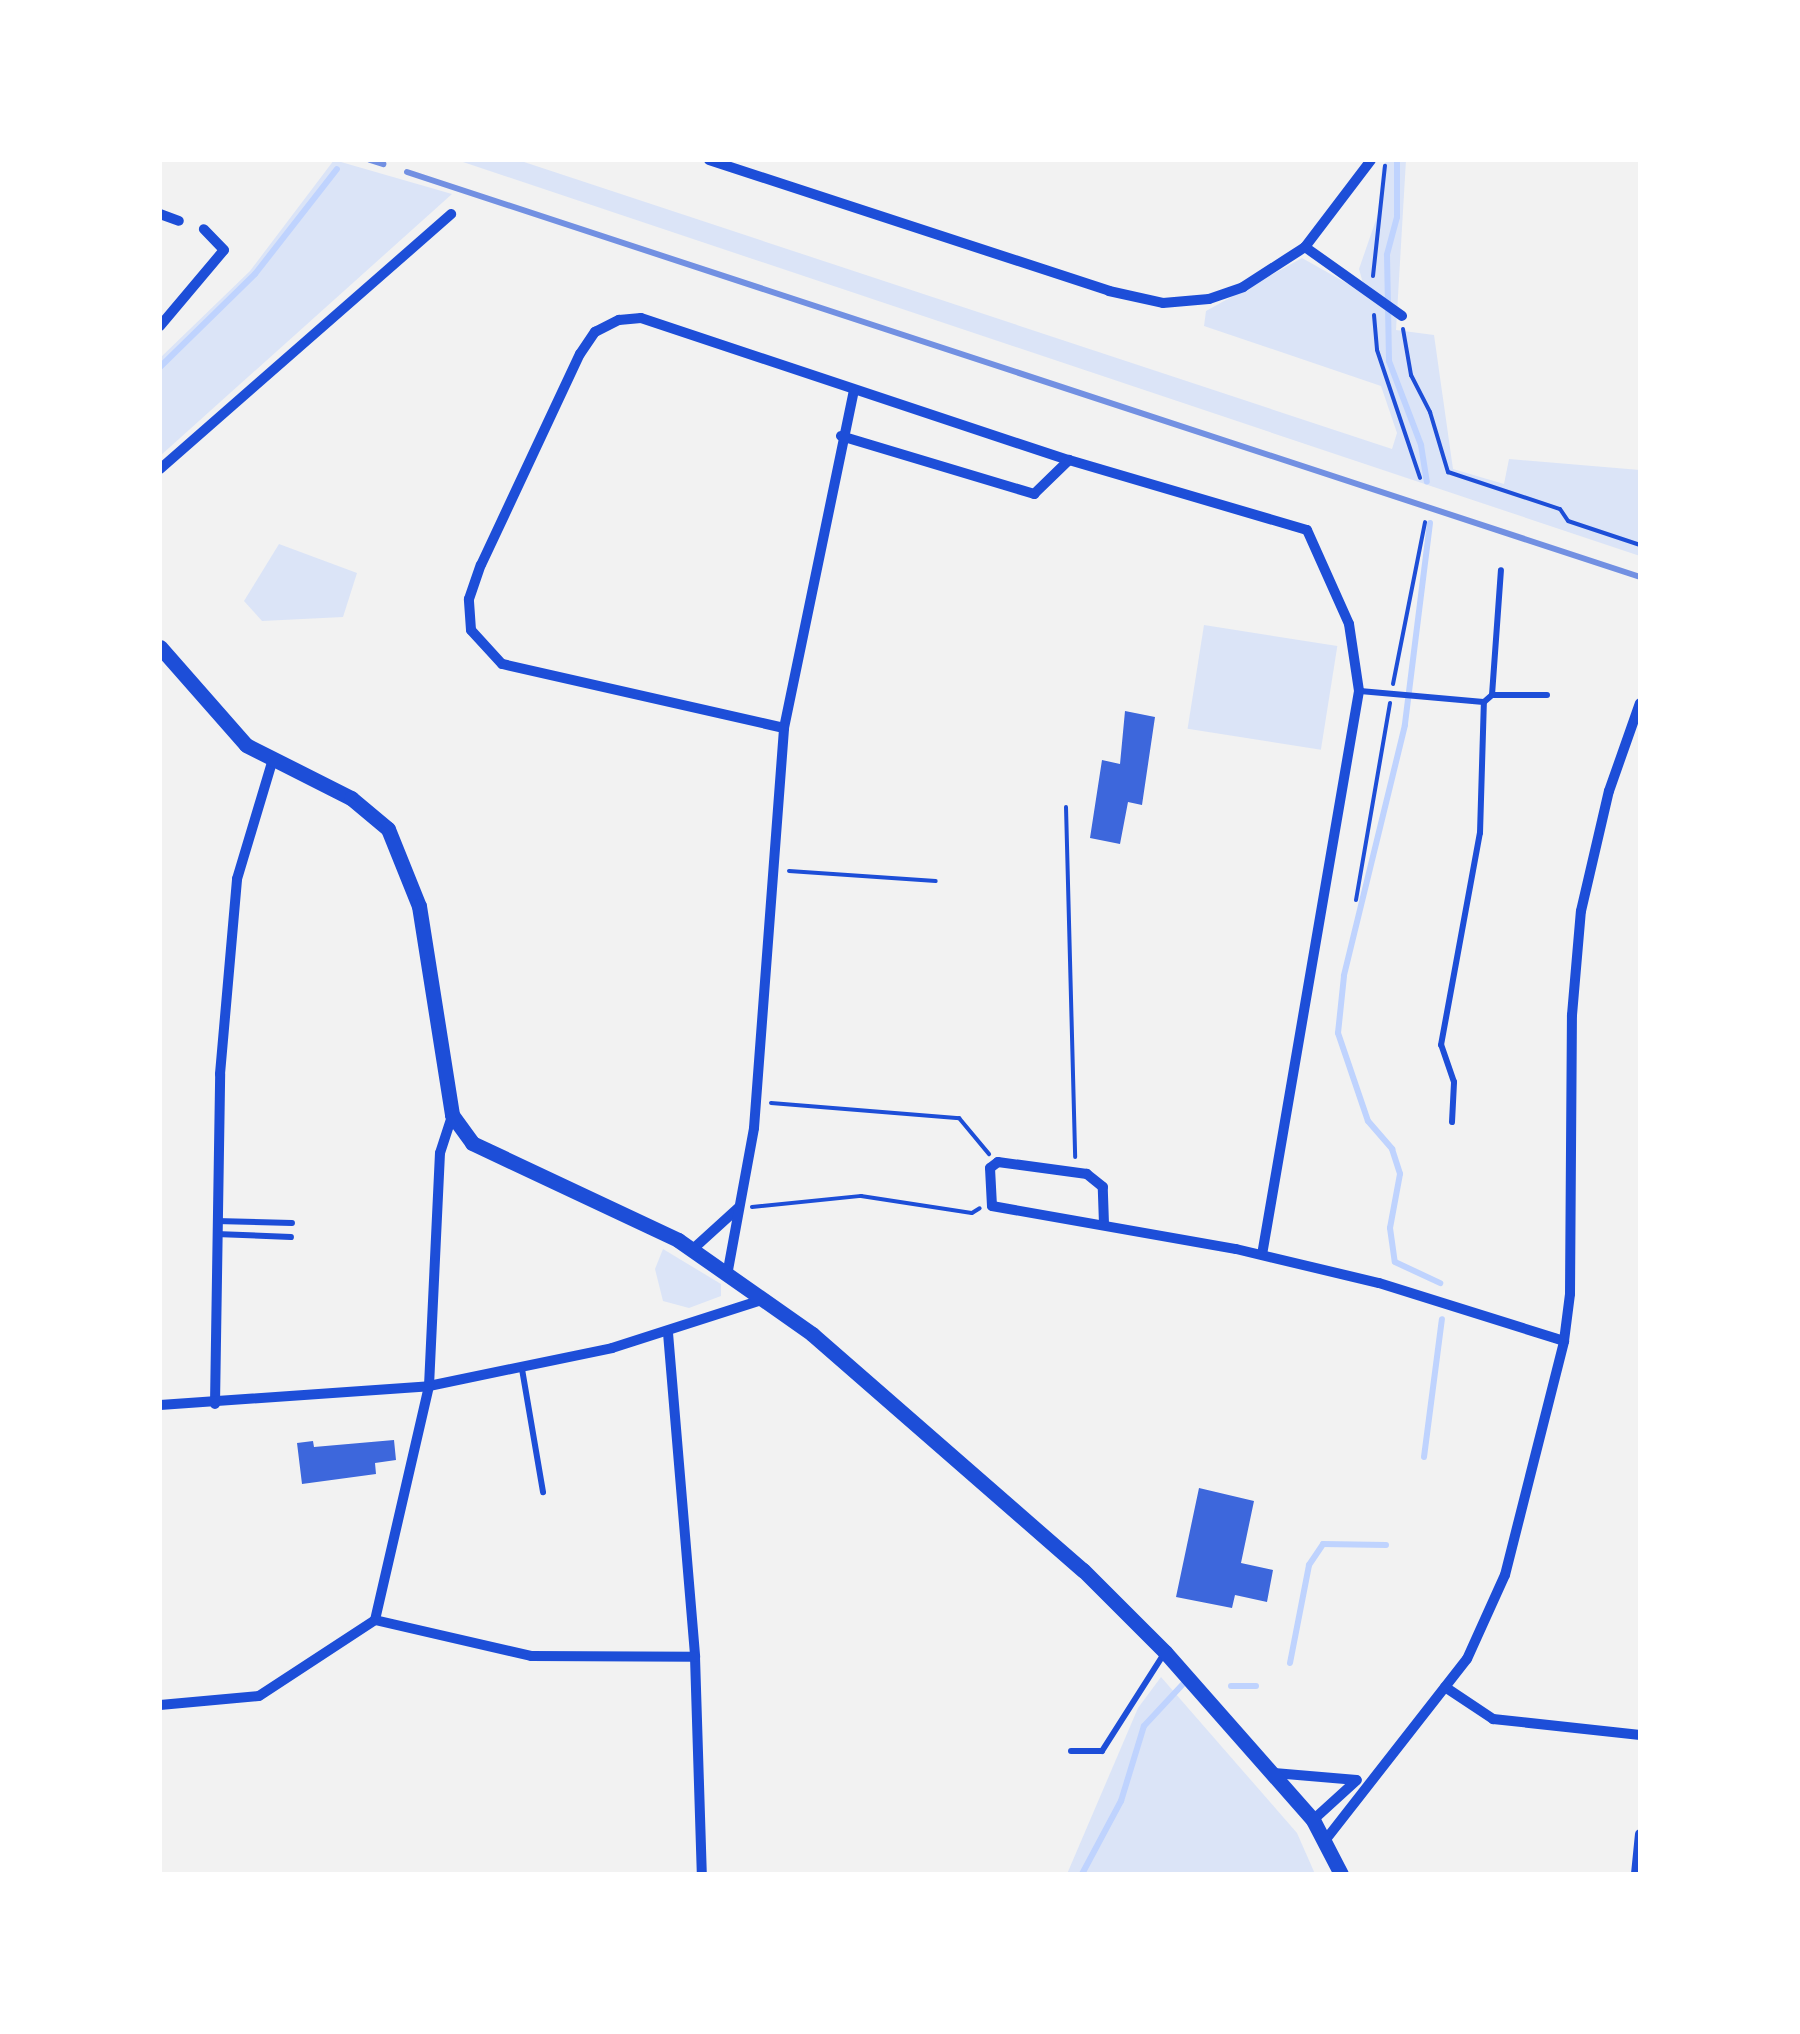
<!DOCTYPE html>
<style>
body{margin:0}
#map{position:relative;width:1800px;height:2034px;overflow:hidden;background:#f2f2f2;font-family:Overpass,sans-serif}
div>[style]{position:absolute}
.green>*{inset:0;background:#dbe4f7;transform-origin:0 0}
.stream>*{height:6px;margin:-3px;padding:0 3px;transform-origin:3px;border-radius:3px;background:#bfd3fe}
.building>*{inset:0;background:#3d67dc}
.path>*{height:4px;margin:-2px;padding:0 2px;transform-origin:2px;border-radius:2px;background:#1d4ed8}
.service>*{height:6px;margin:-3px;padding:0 3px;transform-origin:3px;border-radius:3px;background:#1d4ed8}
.minor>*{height:10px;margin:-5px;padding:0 5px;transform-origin:5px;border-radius:5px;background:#1d4ed8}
.tertiary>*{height:15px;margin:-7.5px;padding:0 7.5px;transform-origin:7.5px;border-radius:7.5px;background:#1d4ed8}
.rail>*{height:6px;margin:-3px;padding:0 3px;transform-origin:3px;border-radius:3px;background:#7290e2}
span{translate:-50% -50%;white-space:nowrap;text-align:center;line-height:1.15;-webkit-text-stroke:8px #fff;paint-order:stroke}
.frame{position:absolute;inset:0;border:162px solid #fff;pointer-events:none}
</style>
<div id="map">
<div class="green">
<div style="clip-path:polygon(334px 160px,452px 194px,160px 456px,160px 358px,250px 271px)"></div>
<div style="clip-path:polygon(457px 160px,518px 160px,1392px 449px,1397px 433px,1381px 386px,1204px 326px,1206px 311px,1302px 258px,1366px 294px,1359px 269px,1378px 214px,1382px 168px,1387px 160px,1406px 160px,1396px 330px,1434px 335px,1453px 469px,1504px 484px,1509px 459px,1640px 470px,1640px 556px)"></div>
<div style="clip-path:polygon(279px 544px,357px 573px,343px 617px,262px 621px,244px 601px)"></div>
<div style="left:1204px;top:625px;width:135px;height:105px;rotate:9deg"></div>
<div style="clip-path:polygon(663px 1249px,721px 1284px,721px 1296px,689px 1308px,663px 1301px,655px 1269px)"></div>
<div style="clip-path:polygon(1161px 1677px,1297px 1833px,1315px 1874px,1067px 1874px,1138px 1708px)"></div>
</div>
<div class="stream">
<div style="left:1397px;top:160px;width:57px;rotate:90deg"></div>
<div style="left:1397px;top:217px;width:39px;rotate:105deg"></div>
<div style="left:1387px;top:255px;width:106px;rotate:88.9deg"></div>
<div style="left:1389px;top:361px;width:90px;rotate:69.1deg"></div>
<div style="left:1421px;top:445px;width:37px;rotate:81deg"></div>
<div style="left:160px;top:367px;width:133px;rotate:-44.4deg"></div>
<div style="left:255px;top:274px;width:133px;rotate:-52deg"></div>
<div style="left:1430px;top:523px;width:204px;rotate:97.1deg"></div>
<div style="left:1405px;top:725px;width:258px;rotate:103.7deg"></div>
<div style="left:1344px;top:976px;width:57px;rotate:96deg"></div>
<div style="left:1338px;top:1033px;width:93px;rotate:71.2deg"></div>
<div style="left:1368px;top:1121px;width:37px;rotate:49deg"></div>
<div style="left:1392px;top:1149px;width:26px;rotate:72deg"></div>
<div style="left:1400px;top:1174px;width:55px;rotate:100.5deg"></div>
<div style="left:1390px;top:1228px;width:34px;rotate:82deg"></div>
<div style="left:1395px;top:1262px;width:50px;rotate:25deg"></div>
<div style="left:1424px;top:1457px;width:139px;rotate:-82.6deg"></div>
<div style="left:1290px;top:1663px;width:100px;rotate:-79deg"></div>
<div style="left:1309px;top:1565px;width:25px;rotate:-56deg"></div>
<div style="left:1323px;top:1544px;width:63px;rotate:0.9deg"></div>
<div style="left:1231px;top:1686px;width:25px"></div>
<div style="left:1082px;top:1874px;width:83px;rotate:-61.9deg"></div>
<div style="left:1121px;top:1801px;width:78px;rotate:-73deg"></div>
<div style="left:1144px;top:1726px;width:59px;rotate:-47.1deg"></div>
</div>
<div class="building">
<div style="clip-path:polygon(1125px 711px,1155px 717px,1142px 805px,1128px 802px,1120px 844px,1090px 838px,1102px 760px,1120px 764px)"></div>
<div style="clip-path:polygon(394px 1440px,396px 1460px,375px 1463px,376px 1474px,302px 1484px,297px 1443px,313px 1441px,314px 1447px)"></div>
<div style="clip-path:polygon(1199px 1488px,1254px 1501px,1241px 1563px,1273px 1570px,1267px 1602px,1235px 1595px,1232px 1608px,1176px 1597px)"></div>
</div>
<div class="path">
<div style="left:1373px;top:276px;width:111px;rotate:-83.8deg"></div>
<div style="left:1374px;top:315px;width:35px;rotate:85deg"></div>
<div style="left:1377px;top:350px;width:135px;rotate:71.4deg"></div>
<div style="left:1403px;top:329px;width:47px;rotate:80.1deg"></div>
<div style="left:1411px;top:375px;width:42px;rotate:62.8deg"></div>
<div style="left:1430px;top:412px;width:63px;rotate:73.3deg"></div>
<div style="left:1448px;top:472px;width:118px;rotate:18.3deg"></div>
<div style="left:1560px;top:509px;width:14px;rotate:56deg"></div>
<div style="left:1568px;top:521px;width:76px;rotate:18.4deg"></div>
<div style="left:1393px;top:684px;width:165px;rotate:-78.8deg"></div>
<div style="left:1066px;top:807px;width:350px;rotate:88.5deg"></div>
<div style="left:789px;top:871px;width:147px;rotate:3.9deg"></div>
<div style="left:1356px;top:900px;width:200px;rotate:-80.2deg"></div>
<div style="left:771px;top:1103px;width:189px;rotate:4.6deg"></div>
<div style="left:959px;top:1118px;width:47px;rotate:50.2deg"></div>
<div style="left:752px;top:1207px;width:110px;rotate:-5.8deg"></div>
<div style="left:861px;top:1196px;width:112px;rotate:8.7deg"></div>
<div style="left:972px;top:1213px;width:9px;rotate:-32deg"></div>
</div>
<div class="service">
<div style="left:1360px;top:691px;width:124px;rotate:5.1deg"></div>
<div style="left:1492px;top:695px;width:55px"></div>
<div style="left:1452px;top:1122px;width:40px;rotate:-87.1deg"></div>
<div style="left:1454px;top:1082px;width:39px;rotate:-109deg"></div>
<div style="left:1441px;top:1045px;width:216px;rotate:-79.6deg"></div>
<div style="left:1480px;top:833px;width:131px;rotate:-88.3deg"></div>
<div style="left:1484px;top:702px;width:11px;rotate:-41deg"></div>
<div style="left:1492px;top:695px;width:125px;rotate:-85.9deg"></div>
<div style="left:216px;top:1221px;width:76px;rotate:1.5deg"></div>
<div style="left:216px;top:1234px;width:75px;rotate:2.3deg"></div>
<div style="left:522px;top:1369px;width:125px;rotate:80.3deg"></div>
<div style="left:1071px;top:1751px;width:31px"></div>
<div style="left:1102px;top:1751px;width:117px;rotate:-57.5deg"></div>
</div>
<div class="minor">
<div style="left:709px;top:160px;width:421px;rotate:18.1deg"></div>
<div style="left:1109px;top:291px;width:55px;rotate:12.5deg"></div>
<div style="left:1163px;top:303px;width:46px;rotate:-5deg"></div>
<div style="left:1209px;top:299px;width:36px;rotate:-19deg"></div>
<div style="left:1243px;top:287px;width:74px;rotate:-32.8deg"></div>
<div style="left:1305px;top:247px;width:109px;rotate:-52.8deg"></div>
<div style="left:160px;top:214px;width:20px;rotate:20deg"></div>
<div style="left:1305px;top:247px;width:119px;rotate:35.4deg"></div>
<div style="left:160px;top:326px;width:99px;rotate:-49.9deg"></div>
<div style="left:224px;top:250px;width:29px;rotate:-134deg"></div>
<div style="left:841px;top:436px;width:202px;rotate:16.7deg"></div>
<div style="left:1034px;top:494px;width:49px;rotate:-44.2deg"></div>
<div style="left:160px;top:469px;width:387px;rotate:-41.2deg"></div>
<div style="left:784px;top:728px;width:289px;rotate:-167.2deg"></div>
<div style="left:502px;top:664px;width:46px;rotate:-132.4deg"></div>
<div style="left:471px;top:630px;width:31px;rotate:-94deg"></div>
<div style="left:469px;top:599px;width:36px;rotate:-71deg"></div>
<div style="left:481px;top:565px;width:233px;rotate:-64.9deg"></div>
<div style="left:580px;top:354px;width:27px;rotate:-56deg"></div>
<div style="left:595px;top:332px;width:27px;rotate:-27deg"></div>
<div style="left:619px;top:320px;width:22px;rotate:-5deg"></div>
<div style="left:641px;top:318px;width:451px;rotate:18.4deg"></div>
<div style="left:1069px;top:460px;width:248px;rotate:16.4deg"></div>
<div style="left:1307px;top:530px;width:103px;rotate:65.9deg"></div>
<div style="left:1349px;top:624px;width:68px;rotate:81.5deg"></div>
<div style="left:1359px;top:691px;width:572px;rotate:99.76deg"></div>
<div style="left:1104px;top:1224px;width:37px;rotate:-92deg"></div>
<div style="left:1103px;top:1187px;width:21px;rotate:-141deg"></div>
<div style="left:1087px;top:1174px;width:90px;rotate:-172.3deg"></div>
<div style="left:998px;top:1162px;width:10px;rotate:143deg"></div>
<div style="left:990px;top:1168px;width:38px;rotate:87deg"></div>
<div style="left:992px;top:1206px;width:248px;rotate:10deg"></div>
<div style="left:1236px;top:1249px;width:147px;rotate:13.4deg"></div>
<div style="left:1379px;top:1283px;width:194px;rotate:17.4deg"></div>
<div style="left:693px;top:1249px;width:61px;rotate:-42.3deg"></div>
<div style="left:728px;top:1270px;width:144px;rotate:-79.6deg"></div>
<div style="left:754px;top:1128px;width:401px;rotate:-85.7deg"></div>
<div style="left:784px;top:728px;width:345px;rotate:-78.3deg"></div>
<div style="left:668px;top:1333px;width:325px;rotate:85.2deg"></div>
<div style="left:695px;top:1657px;width:217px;rotate:88.2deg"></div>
<div style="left:215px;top:1404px;width:330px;rotate:-89.1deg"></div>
<div style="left:220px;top:1074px;width:196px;rotate:-85deg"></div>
<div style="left:237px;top:879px;width:122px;rotate:-73.3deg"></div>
<div style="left:160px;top:1405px;width:270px;rotate:-4deg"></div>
<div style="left:429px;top:1386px;width:187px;rotate:-11.7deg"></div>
<div style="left:612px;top:1348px;width:161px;rotate:-17.8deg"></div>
<div style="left:375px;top:1620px;width:240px;rotate:-77deg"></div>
<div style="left:429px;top:1386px;width:233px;rotate:-87.3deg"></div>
<div style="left:440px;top:1153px;width:40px;rotate:-72deg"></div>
<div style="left:1445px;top:1687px;width:58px;rotate:33.7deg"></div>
<div style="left:1493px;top:1719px;width:148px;rotate:6.2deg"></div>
<div style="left:160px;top:1705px;width:99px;rotate:-5.2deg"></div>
<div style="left:259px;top:1696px;width:139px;rotate:-33.2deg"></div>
<div style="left:375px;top:1620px;width:160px;rotate:13deg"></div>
<div style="left:531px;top:1656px;width:164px;rotate:0.3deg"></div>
<div style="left:1274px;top:1773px;width:83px;rotate:4.8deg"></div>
<div style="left:1313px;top:1820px;width:59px;rotate:-42.3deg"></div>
<div style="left:1327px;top:1838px;width:227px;rotate:-52deg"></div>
<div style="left:1467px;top:1659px;width:92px;rotate:-65.7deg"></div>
<div style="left:1505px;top:1575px;width:241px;rotate:-75.8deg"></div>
<div style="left:1564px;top:1341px;width:47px;rotate:-82.7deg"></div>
<div style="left:1570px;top:1294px;width:279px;rotate:-89.6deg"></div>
<div style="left:1572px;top:1015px;width:104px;rotate:-85.1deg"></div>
<div style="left:1581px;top:911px;width:123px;rotate:-76.9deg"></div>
<div style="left:1609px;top:791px;width:93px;rotate:-70.6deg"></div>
<div style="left:1636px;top:1874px;width:40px;rotate:-84.3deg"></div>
</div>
<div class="tertiary">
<div style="left:160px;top:647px;width:130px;rotate:48.7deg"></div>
<div style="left:246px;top:745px;width:118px;rotate:26.8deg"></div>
<div style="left:351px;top:798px;width:48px;rotate:40deg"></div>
<div style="left:388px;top:829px;width:83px;rotate:68.1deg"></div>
<div style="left:419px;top:906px;width:212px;rotate:81deg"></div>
<div style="left:452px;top:1115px;width:34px;rotate:54deg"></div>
<div style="left:472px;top:1143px;width:228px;rotate:25.2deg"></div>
<div style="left:678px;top:1240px;width:164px;rotate:35deg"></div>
<div style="left:812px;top:1334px;width:359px;rotate:41.1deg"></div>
<div style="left:1083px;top:1570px;width:116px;rotate:45deg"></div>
<div style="left:1165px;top:1652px;width:224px;rotate:48.6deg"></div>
<div style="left:1313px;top:1820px;width:61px;rotate:62.6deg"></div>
</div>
<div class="rail">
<div style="left:370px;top:160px;width:14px;rotate:17deg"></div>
<div style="left:407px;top:172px;width:1298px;rotate:18.18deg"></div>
</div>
<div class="frame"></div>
</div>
